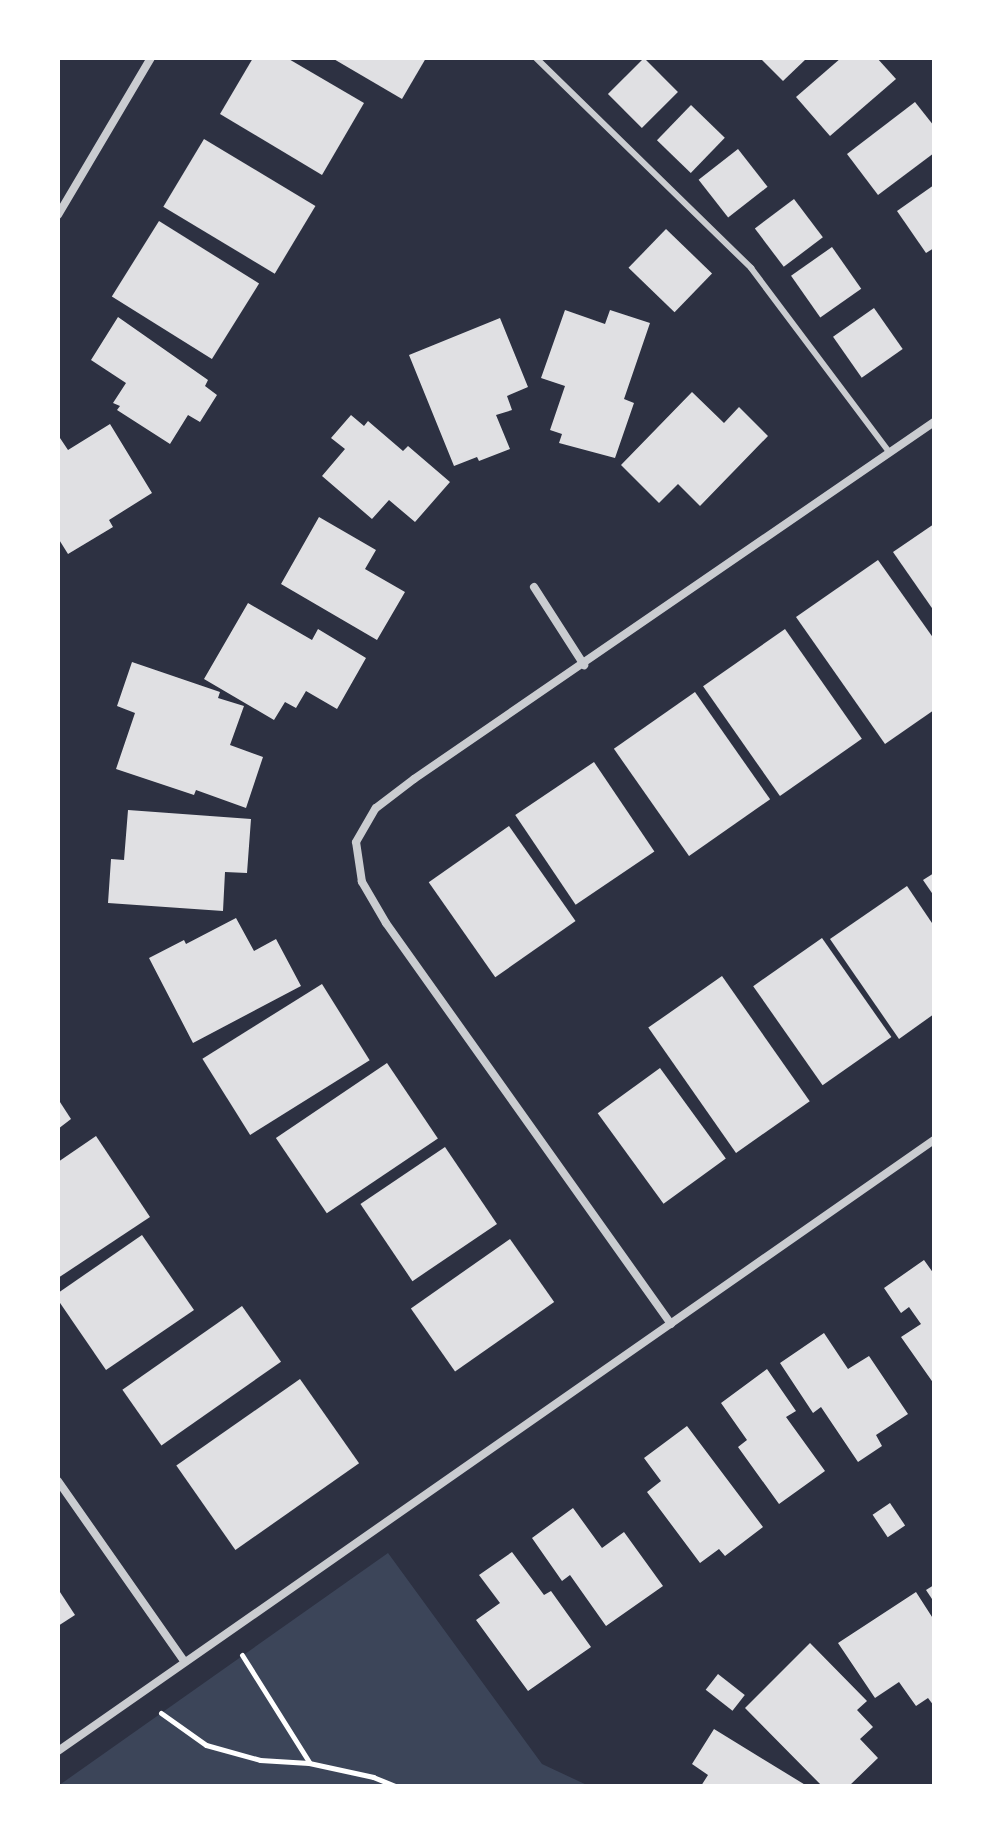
<!DOCTYPE html>
<style>
body{margin:0}
#map{position:relative;width:992px;height:1844px;overflow:hidden;background:#2d3142;font-family:"Varela Round",sans-serif}
div>[style]{position:absolute}
.green>*{inset:0;background:#3c4559}
.building>*{inset:0;background:#e0e0e3;transform-origin:0 0}
.path>*{height:5px;margin:-2.5px;padding:0 2.5px;transform-origin:2.5px;border-radius:2.5px;background:#fff}
.service>*{height:6px;margin:-3px;padding:0 3px;transform-origin:3px;border-radius:3px;background:#caccd0}
.minor>*{height:8px;margin:-4px;padding:0 4px;transform-origin:4px;border-radius:4px;background:#caccd0}
span{translate:-50% -50%;white-space:nowrap;text-align:center;line-height:1.15;-webkit-text-stroke:8px #fff;paint-order:stroke}
.frame{position:absolute;inset:0;border:60px solid #fff;pointer-events:none}
</style>
<div id="map">
<div class="green">
<div style="clip-path:polygon(388px 1553px,542px 1764px,589px 1786px,58px 1786px)"></div>
</div>
<div class="building">
<div style="clip-path:polygon(253px 58px,287px 58px,364px 103px,322px 175px,220px 114px)"></div>
<div style="clip-path:polygon(332px 58px,426px 58px,402px 99px)"></div>
<div style="left:644px;top:58px;width:48px;height:51px;rotate:45deg"></div>
<div style="clip-path:polygon(760px 58px,807px 58px,783px 81px)"></div>
<div style="clip-path:polygon(841px 58px,877px 58px,896px 79px,830px 136px,796px 97px)"></div>
<div style="clip-path:polygon(915px 102px,934px 126px,934px 153px,878px 195px,847px 154px)"></div>
<div style="left:691px;top:105px;width:47px;height:49px;rotate:44deg"></div>
<div style="left:204px;top:139px;width:130px;height:79px;rotate:31deg"></div>
<div style="left:738px;top:149px;width:48px;height:50px;rotate:52deg"></div>
<div style="clip-path:polygon(934px 185px,934px 248px,926px 253px,897px 211px)"></div>
<div style="left:794px;top:199px;width:48px;height:49px;rotate:53deg"></div>
<div style="left:159px;top:221px;width:118px;height:89px;rotate:32deg"></div>
<div style="left:666px;top:229px;width:64px;height:54px;rotate:44deg"></div>
<div style="left:832px;top:247px;width:51px;height:50px;rotate:55deg"></div>
<div style="left:874px;top:308px;width:50px;height:50px;rotate:55deg"></div>
<div style="clip-path:polygon(565px 310px,605px 324px,610px 310px,650px 323px,624px 399px,634px 403px,615px 458px,559px 443px,562px 434px,550px 430px,565px 386px,541px 378px)"></div>
<div style="clip-path:polygon(118px 317px,208px 380px,205px 386px,217px 395px,200px 422px,188px 415px,170px 444px,117px 410px,120px 406px,113px 403px,126px 383px,91px 360px)"></div>
<div style="clip-path:polygon(500px 318px,528px 387px,507px 396px,512px 410px,496px 415px,510px 449px,479px 461px,477px 457px,454px 466px,409px 355px)"></div>
<div style="clip-path:polygon(692px 392px,724px 423px,739px 407px,768px 436px,700px 506px,678px 484px,659px 503px,621px 465px)"></div>
<div style="clip-path:polygon(351px 415px,364px 426px,368px 421px,403px 451px,408px 446px,450px 482px,415px 522px,389px 500px,372px 519px,322px 476px,345px 449px,331px 438px)"></div>
<div style="clip-path:polygon(110px 424px,152px 493px,109px 520px,113px 527px,68px 554px,58px 538px,58px 435px,68px 450px)"></div>
<div style="clip-path:polygon(319px 517px,376px 550px,365px 569px,405px 592px,377px 640px,281px 584px)"></div>
<div style="clip-path:polygon(934px 524px,934px 611px,893px 552px)"></div>
<div style="clip-path:polygon(878px 560px,934px 639px,934px 710px,885px 744px,796px 617px)"></div>
<div style="clip-path:polygon(248px 603px,312px 640px,318px 629px,366px 658px,337px 709px,306px 691px,296px 708px,285px 702px,274px 720px,204px 679px)"></div>
<div style="left:785px;top:629px;width:134px;height:100px;rotate:55deg"></div>
<div style="clip-path:polygon(132px 662px,220px 692px,218px 698px,244px 706px,230px 745px,263px 757px,246px 808px,196px 790px,194px 795px,116px 769px,135px 713px,117px 706px)"></div>
<div style="left:695px;top:692px;width:131px;height:99px;rotate:55deg"></div>
<div style="left:594px;top:762px;width:108px;height:95px;rotate:56deg"></div>
<div style="clip-path:polygon(128px 810px,251px 819px,247px 873px,225px 872px,223px 911px,108px 903px,111px 859px,124px 860px)"></div>
<div style="left:509px;top:826px;width:116px;height:98px;rotate:55deg"></div>
<div style="clip-path:polygon(934px 873px,934px 896px,923px 880px)"></div>
<div style="clip-path:polygon(907px 886px,934px 926px,934px 1014px,899px 1039px,830px 939px)"></div>
<div style="clip-path:polygon(236px 918px,254px 951px,276px 939px,301px 986px,193px 1043px,149px 958px,184px 940px,186px 944px)"></div>
<div style="left:822px;top:938px;width:121px;height:84px;rotate:55deg"></div>
<div style="left:722px;top:976px;width:153px;height:90px;rotate:55deg"></div>
<div style="left:322px;top:984px;width:90px;height:141px;rotate:58deg"></div>
<div style="left:387px;top:1063px;width:91px;height:134px;rotate:56deg"></div>
<div style="left:660px;top:1068px;width:112px;height:77px;rotate:54deg"></div>
<div style="clip-path:polygon(58px 1099px,71px 1119px,58px 1129px)"></div>
<div style="clip-path:polygon(96px 1136px,150px 1217px,58px 1278px,58px 1162px)"></div>
<div style="left:445px;top:1147px;width:93px;height:102px;rotate:56deg"></div>
<div style="clip-path:polygon(142px 1235px,194px 1310px,106px 1370px,58px 1300px,58px 1293px)"></div>
<div style="left:510px;top:1239px;width:77px;height:121px;rotate:55deg"></div>
<div style="clip-path:polygon(924px 1260px,934px 1274px,934px 1384px,901px 1337px,921px 1324px,909px 1307px,901px 1313px,884px 1288px)"></div>
<div style="left:242px;top:1306px;width:68px;height:146px;rotate:55deg"></div>
<div style="clip-path:polygon(824px 1333px,848px 1369px,869px 1356px,908px 1414px,876px 1435px,882px 1446px,858px 1462px,821px 1407px,813px 1413px,780px 1363px)"></div>
<div style="clip-path:polygon(767px 1369px,796px 1411px,786px 1417px,825px 1471px,779px 1504px,738px 1447px,747px 1440px,721px 1403px)"></div>
<div style="left:300px;top:1379px;width:103px;height:151px;rotate:55deg"></div>
<div style="clip-path:polygon(687px 1426px,763px 1527px,725px 1556px,719px 1549px,700px 1563px,647px 1492px,661px 1481px,644px 1458px)"></div>
<div style="left:890px;top:1503px;width:27px;height:21px;rotate:56deg"></div>
<div style="clip-path:polygon(573px 1508px,602px 1548px,624px 1532px,663px 1586px,606px 1626px,570px 1575px,562px 1581px,532px 1538px)"></div>
<div style="clip-path:polygon(512px 1552px,544px 1595px,551px 1591px,591px 1647px,528px 1691px,476px 1620px,500px 1603px,479px 1575px)"></div>
<div style="clip-path:polygon(934px 1585px,934px 1602px,926px 1590px)"></div>
<div style="clip-path:polygon(58px 1589px,75px 1615px,58px 1626px)"></div>
<div style="clip-path:polygon(916px 1592px,934px 1620px,934px 1706px,928px 1698px,916px 1706px,899px 1682px,875px 1698px,838px 1643px)"></div>
<div style="clip-path:polygon(810px 1643px,867px 1701px,857px 1710px,873px 1727px,860px 1739px,878px 1758px,849px 1786px,822px 1786px,745px 1708px)"></div>
<div style="left:718px;top:1674px;width:34px;height:20px;rotate:38deg"></div>
<div style="clip-path:polygon(714px 1729px,807px 1786px,701px 1786px,708px 1775px,692px 1764px)"></div>
</div>
<div class="path">
<div style="left:242px;top:1655px;width:126px;rotate:57.9deg"></div>
<div style="left:161px;top:1713px;width:55px;rotate:35.4deg"></div>
<div style="left:206px;top:1745px;width:56px;rotate:15.5deg"></div>
<div style="left:260px;top:1760px;width:49px;rotate:3.5deg"></div>
<div style="left:309px;top:1763px;width:66px;rotate:12.3deg"></div>
<div style="left:373px;top:1777px;width:24px;rotate:22deg"></div>
</div>
<div class="service">
<div style="left:536px;top:58px;width:301px;rotate:44.3deg"></div>
<div style="left:751px;top:268px;width:231px;rotate:53.1deg"></div>
</div>
<div class="minor">
<div style="left:58px;top:215px;width:182px;rotate:-59.4deg"></div>
<div style="left:534px;top:587px;width:93px;rotate:57.3deg"></div>
<div style="left:671px;top:1324px;width:492px;rotate:-125.4deg"></div>
<div style="left:386px;top:923px;width:48px;rotate:-120.3deg"></div>
<div style="left:362px;top:882px;width:40px;rotate:-98.5deg"></div>
<div style="left:356px;top:842px;width:39px;rotate:-60deg"></div>
<div style="left:376px;top:808px;width:48px;rotate:-37.3deg"></div>
<div style="left:414px;top:779px;width:631px;rotate:-34.47deg"></div>
<div style="left:58px;top:1481px;width:220px;rotate:55deg"></div>
<div style="left:58px;top:1751px;width:1068px;rotate:-34.9deg"></div>
</div>
<div class="frame"></div>
</div>
